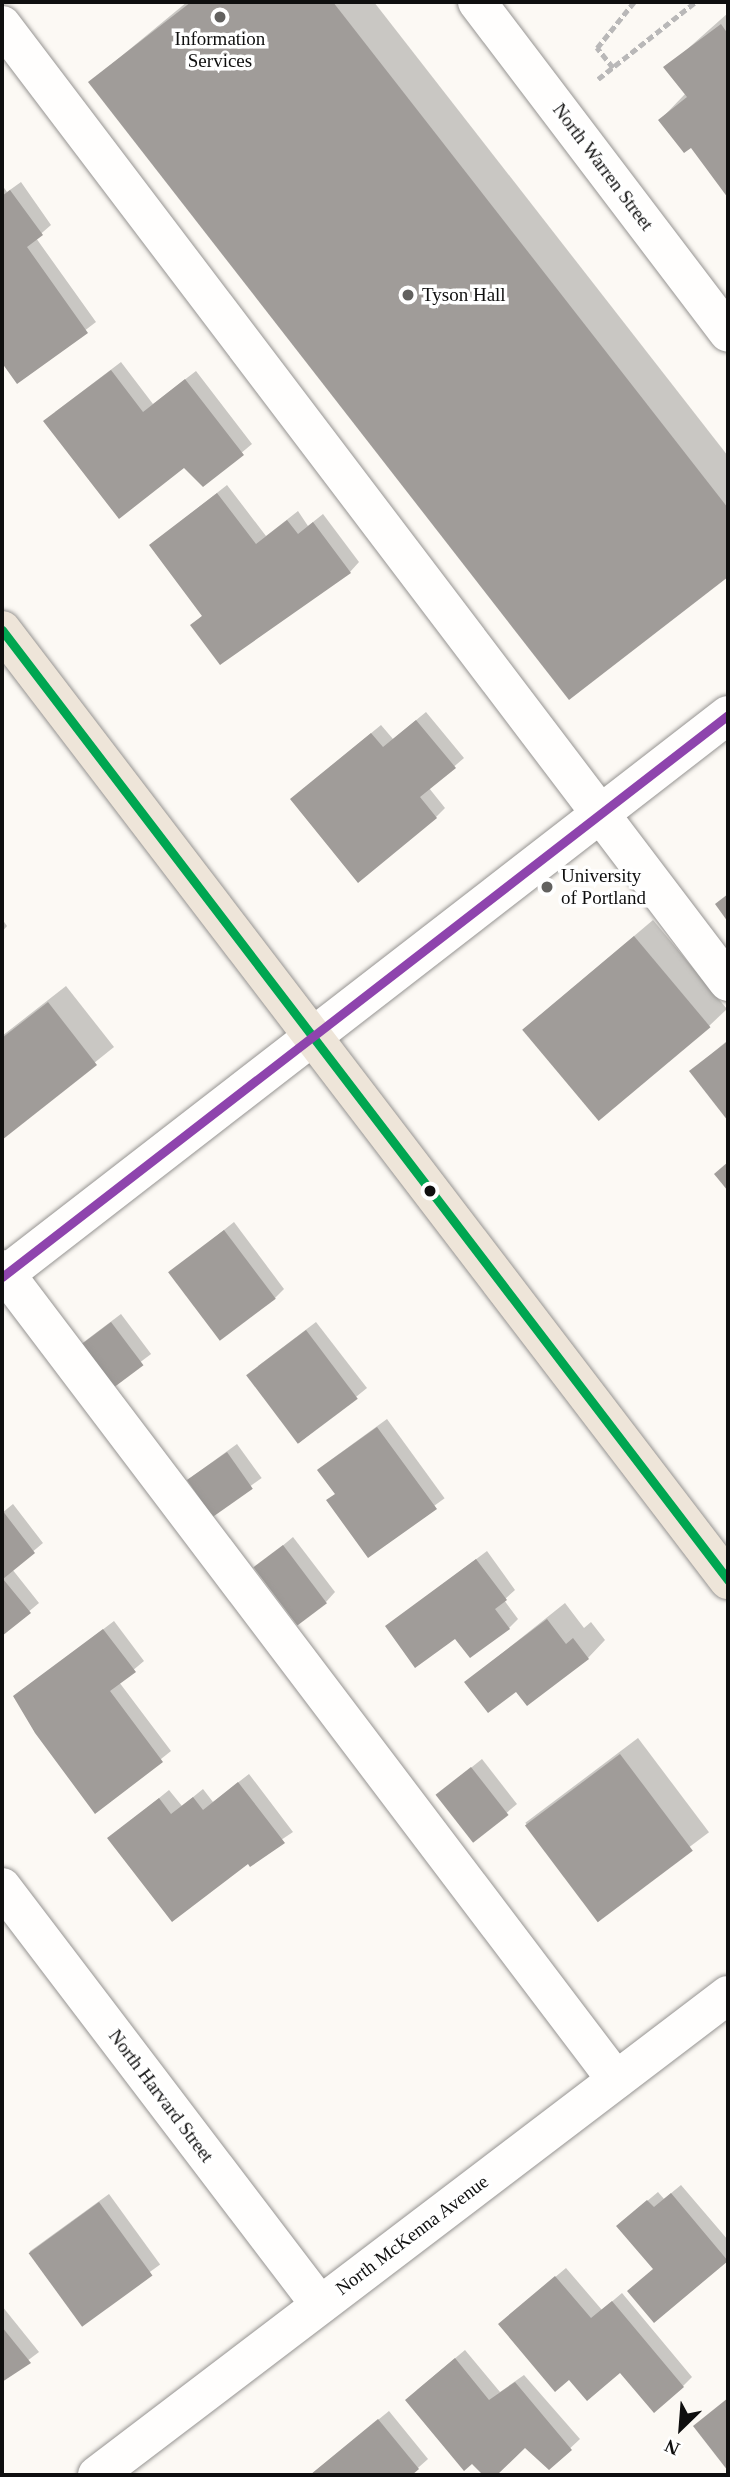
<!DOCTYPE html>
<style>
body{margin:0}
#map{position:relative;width:730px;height:2477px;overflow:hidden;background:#fcf9f4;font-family:"Times New Roman",serif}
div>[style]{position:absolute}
.shadow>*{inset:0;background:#0003;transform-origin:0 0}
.building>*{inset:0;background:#a09c99;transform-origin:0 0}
.path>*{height:4.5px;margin-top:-2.25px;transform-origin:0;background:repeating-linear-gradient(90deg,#b9b8b8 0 7px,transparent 0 10.5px)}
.roads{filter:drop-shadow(0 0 2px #969492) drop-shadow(0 0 2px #969492)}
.minor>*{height:38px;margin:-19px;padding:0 19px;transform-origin:19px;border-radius:19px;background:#fffefd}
.major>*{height:38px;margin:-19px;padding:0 19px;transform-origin:19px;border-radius:19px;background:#eee5d9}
.bus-1>*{height:9px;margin:-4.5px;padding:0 4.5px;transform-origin:4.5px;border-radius:4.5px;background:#00a651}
.bus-2>*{height:9px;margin:-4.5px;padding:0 4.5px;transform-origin:4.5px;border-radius:4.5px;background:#8e44ad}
.dots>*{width:19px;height:19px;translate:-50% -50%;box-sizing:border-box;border:4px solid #fff;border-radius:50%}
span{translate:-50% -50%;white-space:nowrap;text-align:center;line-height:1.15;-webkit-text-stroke:7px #fff;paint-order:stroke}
.poi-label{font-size:19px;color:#0f0f0f}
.left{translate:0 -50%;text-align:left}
.street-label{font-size:19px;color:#0f0f0f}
.frame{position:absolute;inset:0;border:4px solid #0f0f0f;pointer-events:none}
.north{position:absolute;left:646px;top:2393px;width:70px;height:70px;-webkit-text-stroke:5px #fff;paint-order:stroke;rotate:205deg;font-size:19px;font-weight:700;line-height:28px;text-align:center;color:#0f0f0f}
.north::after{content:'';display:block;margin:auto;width:24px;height:32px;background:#0f0f0f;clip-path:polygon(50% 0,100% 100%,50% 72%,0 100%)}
</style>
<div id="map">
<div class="shadow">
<div style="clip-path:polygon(187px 2px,374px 2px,728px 456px,728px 575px,569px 698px,90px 82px)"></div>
<div style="clip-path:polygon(728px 13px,728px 195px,691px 146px,660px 120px,686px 93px,666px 68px)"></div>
<div style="clip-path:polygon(21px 182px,51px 225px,36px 238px,96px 322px,17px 382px,2px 360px,2px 185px,7px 192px)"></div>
<div style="clip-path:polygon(121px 362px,153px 404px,196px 371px,252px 444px,204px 484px,184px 466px,55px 412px)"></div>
<div style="clip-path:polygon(227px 485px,266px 536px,298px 511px,308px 526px,323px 514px,359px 562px,350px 572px,193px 625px,203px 615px,151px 545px)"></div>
<div style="clip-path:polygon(426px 712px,464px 758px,429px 788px,445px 808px,436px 817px,302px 790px,381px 725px,393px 739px)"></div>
<div style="clip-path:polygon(2px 919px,7px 926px,2px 932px)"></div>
<div style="clip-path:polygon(653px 920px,727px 1009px,709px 1026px,524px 1029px)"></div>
<div style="clip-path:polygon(66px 986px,114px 1047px,2px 1137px,2px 1036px)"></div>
<div style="clip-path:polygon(728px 1040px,728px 1119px,691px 1071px)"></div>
<div style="clip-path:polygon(234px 1222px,284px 1289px,275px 1298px,171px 1272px)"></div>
<div style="left:121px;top:1314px;width:50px;height:52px;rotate:53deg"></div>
<div style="clip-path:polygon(316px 1322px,367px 1388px,299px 1443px,258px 1366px)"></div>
<div style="left:387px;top:1419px;width:98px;height:86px;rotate:54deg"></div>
<div style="left:237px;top:1444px;width:42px;height:59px;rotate:54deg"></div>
<div style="clip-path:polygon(13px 1504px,43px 1543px,12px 1569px,39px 1603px,2px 1634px,2px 1513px)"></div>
<div style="clip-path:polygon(293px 1537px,335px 1592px,326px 1602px,256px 1568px)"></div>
<div style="clip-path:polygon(487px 1551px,515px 1590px,504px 1600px,518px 1619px,509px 1628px,456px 1637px,387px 1626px)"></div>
<div style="clip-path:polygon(565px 1603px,584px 1628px,591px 1622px,605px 1640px,588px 1658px,516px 1690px,466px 1682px)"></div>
<div style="clip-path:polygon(114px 1621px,144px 1661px,119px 1682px,171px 1751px,96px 1811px,16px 1696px)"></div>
<div style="left:638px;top:1738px;width:118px;height:141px;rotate:53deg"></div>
<div style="clip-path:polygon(482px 1759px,517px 1804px,473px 1841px,447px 1787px)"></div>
<div style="clip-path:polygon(249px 1774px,293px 1832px,248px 1862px,110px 1838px,169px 1790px,182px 1806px,203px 1789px,213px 1802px)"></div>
<div style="clip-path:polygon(681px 2185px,728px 2240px,728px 2258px,655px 2321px,655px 2268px,628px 2217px,658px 2192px,664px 2199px)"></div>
<div style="left:109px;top:2194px;width:87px;height:98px;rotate:54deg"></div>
<div style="clip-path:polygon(566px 2268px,602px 2310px,622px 2293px,692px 2377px,683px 2386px,510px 2315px)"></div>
<div style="clip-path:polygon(2px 2306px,39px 2352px,2px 2380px)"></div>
<div style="clip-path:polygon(465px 2350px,500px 2392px,524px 2375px,580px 2439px,549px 2468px,525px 2445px,494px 2475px,485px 2475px,417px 2390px)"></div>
<div style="clip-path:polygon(389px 2411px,428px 2459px,410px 2475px,310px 2475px)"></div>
</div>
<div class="building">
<div style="clip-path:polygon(191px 2px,333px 2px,728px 508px,728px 577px,569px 700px,88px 82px)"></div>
<div style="clip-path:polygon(721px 24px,728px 34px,728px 198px,691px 148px,684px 153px,658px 120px,687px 97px,663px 67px)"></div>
<div style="clip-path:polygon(10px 190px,43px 235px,27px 247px,88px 333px,17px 384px,2px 363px,2px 196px)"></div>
<div style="clip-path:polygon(111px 370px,143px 412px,185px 379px,244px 455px,203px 487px,184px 468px,119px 519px,43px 421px)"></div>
<div style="clip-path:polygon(217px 493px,256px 544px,287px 520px,298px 534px,313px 522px,351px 573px,220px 665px,190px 625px,202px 616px,149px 545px)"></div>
<div style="clip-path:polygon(416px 720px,456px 768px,420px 797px,437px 818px,358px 883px,290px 799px,371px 733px,383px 747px)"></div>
<div style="clip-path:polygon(728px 894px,728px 922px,715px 904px)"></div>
<div style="left:634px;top:936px;width:119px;height:146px;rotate:50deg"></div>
<div style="clip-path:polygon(48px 1002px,97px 1065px,2px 1140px,2px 1038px)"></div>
<div style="clip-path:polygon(728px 1041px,728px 1121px,689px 1071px)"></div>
<div style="clip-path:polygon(728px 1162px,728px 1191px,714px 1174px)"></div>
<div style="left:224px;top:1230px;width:86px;height:70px;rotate:53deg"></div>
<div style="left:111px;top:1322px;width:54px;height:41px;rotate:53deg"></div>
<div style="left:306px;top:1330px;width:86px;height:75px;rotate:53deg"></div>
<div style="clip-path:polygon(377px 1427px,437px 1509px,368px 1558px,326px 1500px,335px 1494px,317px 1470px)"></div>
<div style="left:227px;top:1452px;width:45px;height:49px;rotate:55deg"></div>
<div style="clip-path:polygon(2px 1510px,35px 1553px,3px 1579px,31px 1613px,2px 1636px)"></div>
<div style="left:283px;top:1545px;width:73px;height:37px;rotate:53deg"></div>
<div style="clip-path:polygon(476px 1559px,507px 1600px,495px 1609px,510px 1629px,470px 1658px,455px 1639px,415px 1668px,385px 1626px)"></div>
<div style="clip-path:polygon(547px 1619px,566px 1644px,573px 1638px,589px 1659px,527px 1706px,516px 1692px,488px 1713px,464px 1682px)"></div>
<div style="clip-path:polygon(103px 1629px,136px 1672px,110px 1691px,163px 1762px,95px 1814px,35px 1733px,13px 1696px)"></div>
<div style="left:620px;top:1754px;width:121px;height:119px;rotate:53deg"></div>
<div style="left:471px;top:1767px;width:61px;height:45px;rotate:52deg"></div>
<div style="clip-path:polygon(238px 1782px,285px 1843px,250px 1867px,248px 1864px,172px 1922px,107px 1838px,159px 1798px,171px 1814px,193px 1797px,203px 1810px)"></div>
<div style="clip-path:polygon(671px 2193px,728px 2261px,654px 2323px,627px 2291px,653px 2269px,616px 2226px,647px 2200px,654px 2207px)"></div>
<div style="left:99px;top:2202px;width:91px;height:87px;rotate:54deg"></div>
<div style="clip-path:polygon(555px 2276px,591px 2318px,612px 2301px,684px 2387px,654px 2413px,620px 2373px,587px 2401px,569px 2380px,555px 2392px,498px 2324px)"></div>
<div style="clip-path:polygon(2px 2327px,31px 2363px,2px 2382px)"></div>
<div style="clip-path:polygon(455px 2358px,489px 2400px,515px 2382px,572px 2450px,549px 2470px,525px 2448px,497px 2475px,483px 2475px,472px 2464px,464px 2471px,405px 2400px)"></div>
<div style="clip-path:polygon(728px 2398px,728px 2471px,693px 2426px)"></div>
<div style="clip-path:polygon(378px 2419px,419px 2469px,412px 2475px,310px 2475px)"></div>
</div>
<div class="path">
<div style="left:613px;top:68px;width:26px;rotate:-129deg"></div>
<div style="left:597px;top:48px;width:59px;rotate:-51.2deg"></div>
<div style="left:598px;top:79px;width:124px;rotate:-38.4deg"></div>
</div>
<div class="roads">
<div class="minor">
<div style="left:477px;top:2px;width:415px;rotate:52.8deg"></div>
<div style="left:2px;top:25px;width:1201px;rotate:52.82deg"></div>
<div style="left:2px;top:1269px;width:1017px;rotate:52.87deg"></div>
<div style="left:2px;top:1277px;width:918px;rotate:-37.74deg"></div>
<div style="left:2px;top:1887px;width:525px;rotate:52.74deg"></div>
<div style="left:97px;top:2475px;width:793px;rotate:-37.26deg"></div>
</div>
<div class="major">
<div style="left:2px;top:630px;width:1196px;rotate:52.61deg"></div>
</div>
</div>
<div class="bus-1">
<div style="left:2px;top:630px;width:1196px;rotate:52.61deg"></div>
</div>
<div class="bus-2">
<div style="left:2px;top:1277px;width:918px;rotate:-37.74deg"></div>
</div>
<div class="dots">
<div style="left:220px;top:17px;background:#62615f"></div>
<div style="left:408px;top:295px;background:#62615f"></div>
<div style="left:547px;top:887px;background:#62615f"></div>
<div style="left:430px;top:1191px;background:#0f0f0f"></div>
</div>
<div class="poi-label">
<span style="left:220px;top:50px">Information<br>Services</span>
<span class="left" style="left:422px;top:295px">Tyson Hall</span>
<span class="left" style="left:561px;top:887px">University<br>of Portland</span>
</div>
<div class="street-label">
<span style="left:603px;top:167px;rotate:53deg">North Warren Street</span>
<span style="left:161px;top:2096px;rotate:53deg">North Harvard Street</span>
<span style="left:412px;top:2235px;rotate:-37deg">North McKenna Avenue</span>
</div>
<div class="frame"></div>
<div class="north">N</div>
</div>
